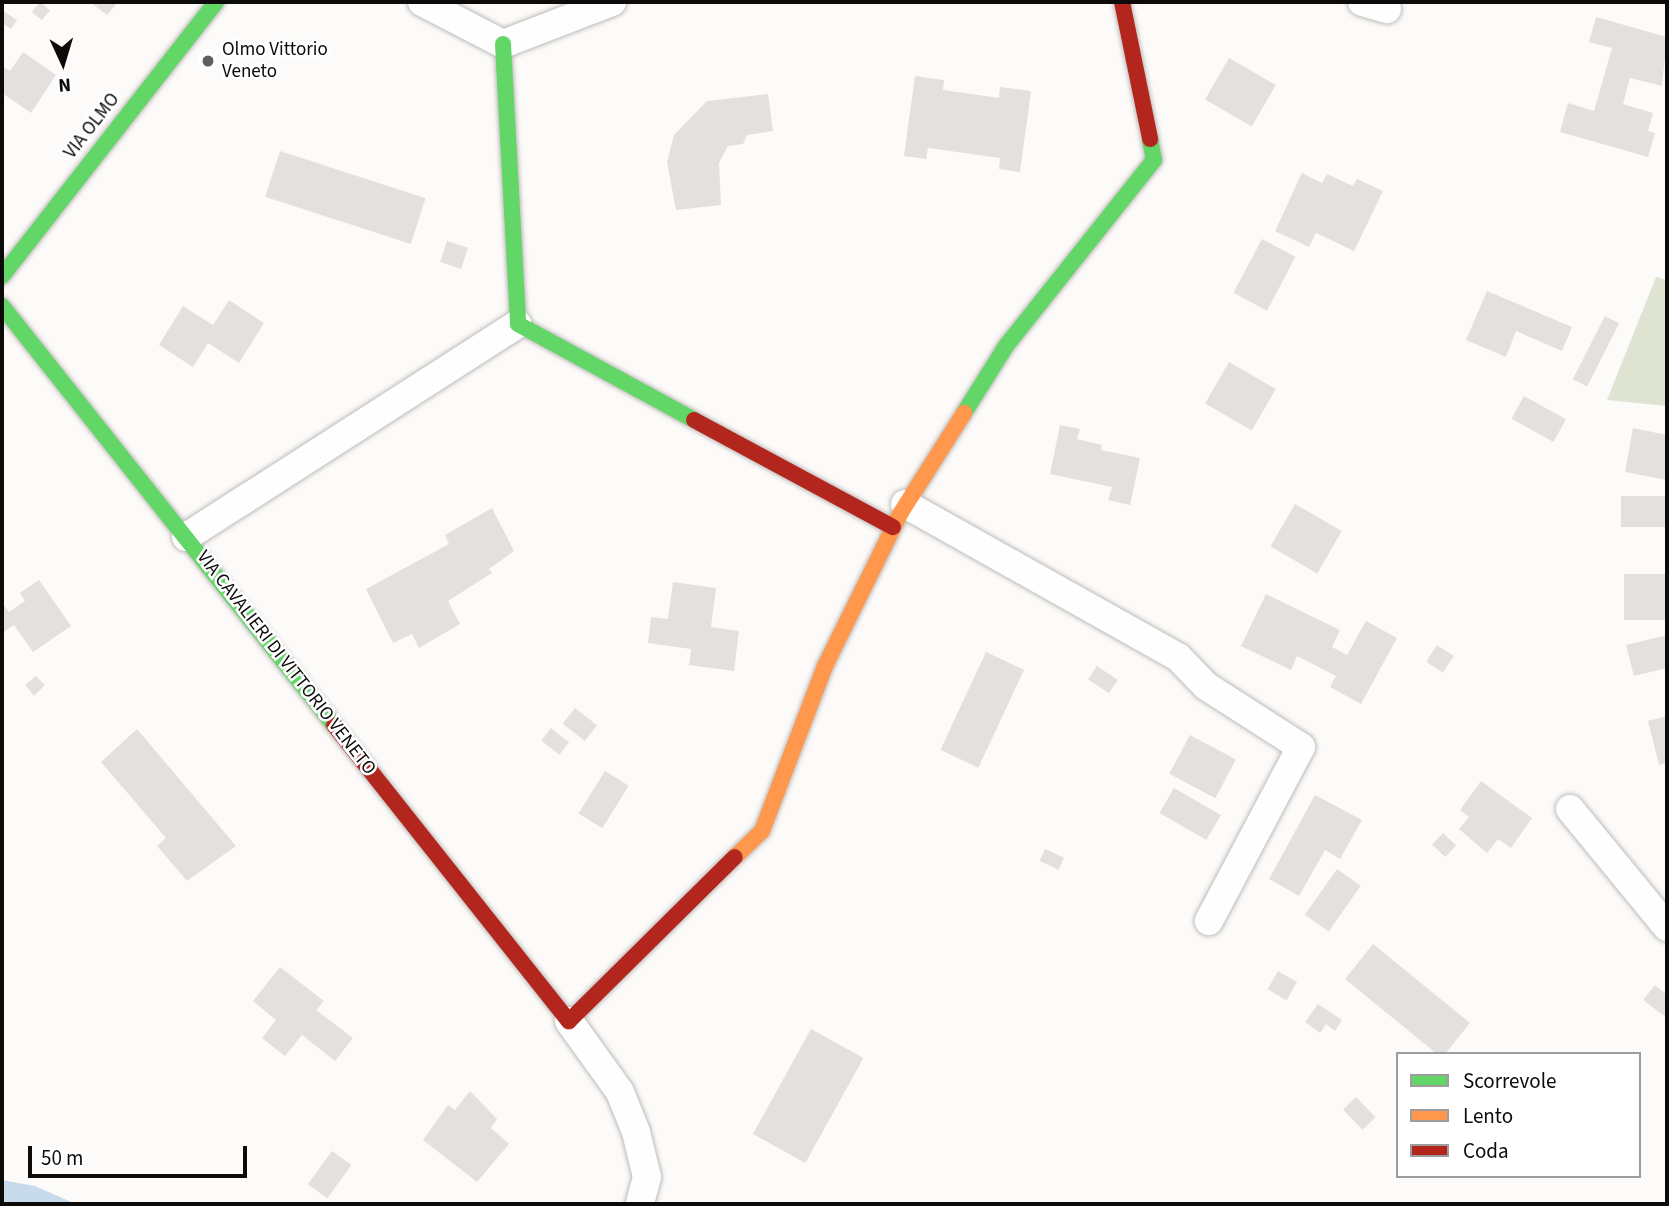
<!DOCTYPE html>
<style>
body{margin:0}
#map{position:relative;width:1669px;height:1206px;overflow:hidden;background:#fdfbf9;font-family:"Source Sans 3",sans-serif}
div>[style]{position:absolute}
.green>*{inset:0;background:#dee4d1}
.water>*{inset:0;background:#c8dbed}
.building>*{inset:0;background:#e3e0df;transform-origin:0 0}
.roads{filter:drop-shadow(0 0 2px #bebcba) drop-shadow(0 0 2px #bebcba)}
.street>*{height:28px;margin:-14px;padding:0 14px;transform-origin:14px;border-radius:14px;background:#fffefe}
.fast>*{height:16px;margin:-8px;padding:0 8px;transform-origin:8px;border-radius:8px;background:#63d668}
.slow>*{height:16px;margin:-8px;padding:0 8px;transform-origin:8px;border-radius:8px;background:#ff974d}
.jam>*{height:16px;margin:-8px;padding:0 8px;transform-origin:8px;border-radius:8px;background:#b3261e}
.dots>*{width:19px;height:19px;translate:-50% -50%;box-sizing:border-box;border:4px solid #fff;border-radius:50%}
span{translate:-50% -50%;white-space:nowrap;text-align:center;line-height:1.15;-webkit-text-stroke:5px #fff;paint-order:stroke}
.poi-label{font-size:19px;color:#0d0b0a}
.left{translate:0 -50%;text-align:left}
.street-label{font-size:19px;color:#0d0b0a}
.frame{position:absolute;inset:0;border:4px solid #0d0b0a;pointer-events:none}
.legend{position:absolute;left:1396px;top:1052px;width:245px;height:126px;box-sizing:border-box;background:#fff;border:2px solid #9e9d9d;margin:0;padding:9px 12px;list-style:none;font-size:21px;color:#0d0b0a}
.legend li{display:flex;align-items:center;gap:14px;height:35px}
.legend b{width:35px;border:2px solid #9e9d9d}
.north{position:absolute;left:28px;top:28px;width:70px;height:70px;-webkit-text-stroke:5px #fff;paint-order:stroke;rotate:176deg;font-size:19px;font-weight:700;line-height:28px;text-align:center;color:#0d0b0a}
.north::after{content:'';display:block;margin:auto;width:24px;height:32px;background:#0d0b0a;clip-path:polygon(50% 0,100% 100%,50% 72%,0 100%)}
.scale{position:absolute;left:28px;top:1146px;width:219px;height:32px;box-sizing:border-box;border:4px solid #0d0b0a;border-top:0;padding-left:9px;font-size:21px;line-height:24px;white-space:nowrap;color:#0d0b0a;-webkit-text-stroke:5px #fff;paint-order:stroke}
</style>
<div id="map">
<div class="green">
<div style="clip-path:polygon(1656px 277px,1667px 280px,1667px 406px,1607px 400px)"></div>
</div>
<div class="water">
<div style="clip-path:polygon(2px 1180px,35px 1186px,76px 1204px,2px 1204px)"></div>
</div>
<div class="building">
<div style="left:40px;top:2px;width:13px;height:13px;rotate:39deg"></div>
<div style="clip-path:polygon(90px 2px,118px 2px,107px 15px)"></div>
<div style="clip-path:polygon(2px 10px,17px 20px,11px 29px,2px 23px)"></div>
<div style="clip-path:polygon(1596px 17px,1667px 37px,1662px 86px,1630px 78px,1623px 104px,1653px 113px,1648px 131px,1655px 133px,1648px 157px,1560px 132px,1568px 103px,1594px 111px,1612px 48px,1589px 42px)"></div>
<div style="clip-path:polygon(23px 52px,56px 75px,31px 113px,2px 93px,2px 66px,10px 71px)"></div>
<div style="left:1229px;top:58px;width:54px;height:48px;rotate:30deg"></div>
<div style="clip-path:polygon(915px 76px,944px 80px,943px 90px,999px 98px,1000px 87px,1031px 91px,1020px 172px,999px 169px,1000px 158px,928px 148px,926px 159px,904px 156px)"></div>
<div style="clip-path:polygon(768px 94px,773px 131px,747px 135px,743px 144px,728px 146px,719px 163px,721px 205px,676px 210px,667px 162px,674px 135px,707px 101px)"></div>
<div style="left:280px;top:151px;width:153px;height:48px;rotate:18deg"></div>
<div style="clip-path:polygon(1302px 173px,1322px 183px,1327px 174px,1353px 186px,1357px 179px,1383px 191px,1354px 251px,1316px 233px,1309px 247px,1275px 231px)"></div>
<div style="left:1262px;top:239px;width:38px;height:61px;rotate:28deg"></div>
<div style="left:447px;top:241px;width:22px;height:22px;rotate:18deg"></div>
<div style="clip-path:polygon(1487px 291px,1572px 327px,1562px 351px,1516px 331px,1506px 357px,1466px 340px)"></div>
<div style="clip-path:polygon(229px 300px,264px 323px,239px 363px,208px 343px,193px 367px,159px 345px,183px 306px,213px 325px)"></div>
<div style="left:1605px;top:316px;width:16px;height:71px;rotate:27deg"></div>
<div style="left:1229px;top:362px;width:54px;height:48px;rotate:30deg"></div>
<div style="left:1524px;top:396px;width:48px;height:26px;rotate:29deg"></div>
<div style="clip-path:polygon(1060px 425px,1080px 429px,1077px 439px,1102px 445px,1101px 450px,1140px 458px,1130px 505px,1108px 500px,1112px 487px,1050px 474px)"></div>
<div style="clip-path:polygon(1633px 428px,1667px 435px,1667px 480px,1625px 472px)"></div>
<div style="left:1667px;top:496px;width:31px;height:46px;rotate:90deg"></div>
<div style="left:1295px;top:504px;width:54px;height:49px;rotate:30deg"></div>
<div style="clip-path:polygon(492px 508px,514px 551px,489px 569px,492px 573px,448px 601px,460px 624px,419px 648px,412px 634px,393px 643px,366px 589px,449px 544px,445px 535px)"></div>
<div style="left:1667px;top:574px;width:46px;height:43px;rotate:90deg"></div>
<div style="clip-path:polygon(39px 580px,71px 626px,33px 652px,14px 625px,2px 633px,2px 603px,9px 612px,25px 601px,20px 593px)"></div>
<div style="clip-path:polygon(673px 582px,716px 588px,711px 627px,739px 631px,734px 671px,689px 665px,691px 649px,648px 643px,651px 617px,668px 619px)"></div>
<div style="clip-path:polygon(1266px 594px,1340px 630px,1332px 647px,1347px 655px,1366px 621px,1397px 638px,1361px 704px,1330px 687px,1336px 676px,1297px 656px,1291px 670px,1241px 646px)"></div>
<div style="clip-path:polygon(1667px 635px,1667px 668px,1634px 676px,1626px 645px)"></div>
<div style="left:1437px;top:645px;width:20px;height:20px;rotate:33deg"></div>
<div style="left:986px;top:652px;width:42px;height:108px;rotate:25deg"></div>
<div style="left:1097px;top:666px;width:25px;height:16px;rotate:34deg"></div>
<div style="clip-path:polygon(36px 676px,45px 685px,34px 696px,25px 685px)"></div>
<div style="left:575px;top:708px;width:28px;height:20px;rotate:38deg"></div>
<div style="clip-path:polygon(1667px 716px,1667px 763px,1659px 765px,1648px 721px)"></div>
<div style="left:551px;top:728px;width:23px;height:16px;rotate:38deg"></div>
<div style="clip-path:polygon(137px 729px,236px 846px,187px 881px,157px 846px,166px 838px,101px 762px)"></div>
<div style="left:1190px;top:735px;width:52px;height:44px;rotate:28deg"></div>
<div style="left:605px;top:771px;width:28px;height:50px;rotate:32deg"></div>
<div style="clip-path:polygon(1481px 781px,1532px 818px,1511px 848px,1498px 839px,1487px 853px,1459px 829px,1469px 817px,1460px 810px)"></div>
<div style="left:1174px;top:788px;width:54px;height:29px;rotate:30deg"></div>
<div style="clip-path:polygon(1315px 795px,1362px 820px,1340px 859px,1325px 850px,1299px 896px,1269px 879px)"></div>
<div style="left:1443px;top:833px;width:18px;height:16px;rotate:43deg"></div>
<div style="left:1045px;top:849px;width:21px;height:13px;rotate:25deg"></div>
<div style="left:1337px;top:869px;width:29px;height:56px;rotate:35deg"></div>
<div style="clip-path:polygon(1373px 944px,1470px 1023px,1445px 1054px,1437px 1054px,1345px 979px)"></div>
<div style="clip-path:polygon(280px 967px,324px 1001px,316px 1010px,353px 1038px,335px 1061px,302px 1035px,285px 1056px,262px 1038px,276px 1020px,253px 1001px)"></div>
<div style="left:1278px;top:971px;width:22px;height:21px;rotate:30deg"></div>
<div style="clip-path:polygon(1655px 985px,1667px 995px,1667px 1018px,1643px 1000px)"></div>
<div style="clip-path:polygon(1318px 1004px,1342px 1020px,1335px 1031px,1326px 1024px,1320px 1033px,1305px 1022px)"></div>
<div style="left:811px;top:1029px;width:60px;height:120px;rotate:29deg"></div>
<div style="clip-path:polygon(470px 1091px,497px 1119px,491px 1128px,509px 1144px,477px 1182px,423px 1140px,448px 1105px,455px 1110px)"></div>
<div style="left:1356px;top:1097px;width:28px;height:18px;rotate:46deg"></div>
<div style="left:332px;top:1151px;width:24px;height:41px;rotate:36deg"></div>
</div>
<div class="roads">
<div class="street">
<div style="left:422px;top:2px;width:91px;rotate:27.4deg"></div>
<div style="left:503px;top:44px;width:117px;rotate:-21.1deg"></div>
<div style="left:1362px;top:2px;width:26px;rotate:16deg"></div>
<div style="left:905px;top:504px;width:313px;rotate:29.3deg"></div>
<div style="left:1178px;top:657px;width:40px;rotate:46deg"></div>
<div style="left:1206px;top:686px;width:113px;rotate:32.7deg"></div>
<div style="left:1301px;top:747px;width:197px;rotate:117.9deg"></div>
<div style="left:186px;top:537px;width:394px;rotate:-32.7deg"></div>
<div style="left:1570px;top:809px;width:153px;rotate:50.6deg"></div>
<div style="left:569px;top:1021px;width:87px;rotate:54.3deg"></div>
<div style="left:620px;top:1092px;width:43px;rotate:68.2deg"></div>
<div style="left:636px;top:1132px;width:46px;rotate:76.3deg"></div>
<div style="left:647px;top:1177px;width:28px;rotate:105deg"></div>
</div>
<div class="fast">
<div style="left:503px;top:44px;width:280px;rotate:86.9deg"></div>
<div style="left:518px;top:324px;width:200px;rotate:28.6deg"></div>
<div style="left:2px;top:276px;width:348px;rotate:-52deg"></div>
<div style="left:2px;top:306px;width:535px;rotate:51.61deg"></div>
<div style="left:964px;top:413px;width:79px;rotate:-57.9deg"></div>
<div style="left:1006px;top:346px;width:238px;rotate:-51.5deg"></div>
<div style="left:1154px;top:160px;width:21px;rotate:-101deg"></div>
</div>
<div class="slow">
<div style="left:735px;top:857px;width:37px;rotate:-44deg"></div>
<div style="left:762px;top:831px;width:177px;rotate:-69.1deg"></div>
<div style="left:825px;top:666px;width:169px;rotate:-63.7deg"></div>
<div style="left:900px;top:514px;width:120px;rotate:-57.6deg"></div>
</div>
<div class="jam">
<div style="left:1122px;top:2px;width:140px;rotate:78.4deg"></div>
<div style="left:694px;top:420px;width:226px;rotate:28.3deg"></div>
<div style="left:334px;top:725px;width:378px;rotate:51.6deg"></div>
<div style="left:569px;top:1021px;width:233px;rotate:-44.7deg"></div>
</div>
</div>
<div class="dots">
<div style="left:208px;top:61px;background:#615f5e"></div>
</div>
<div class="poi-label">
<span class="left" style="left:222px;top:61px">Olmo Vittorio<br>Veneto</span>
</div>
<div class="street-label">
<span style="left:92px;top:126px;rotate:-52deg">VIA OLMO</span>
<span style="left:286px;top:663px;rotate:52deg">VIA CAVALIERI DI VITTORIO VENETO</span>
</div>
<div class="frame"></div>
<ul class="legend">
<li><b style="height:9px;background:#63d668"></b>Scorrevole</li>
<li><b style="height:9px;background:#ff974d"></b>Lento</li>
<li><b style="height:9px;background:#b3261e"></b>Coda</li>
</ul>
<div class="north">N</div>
<div class="scale">50 m</div>
</div>
